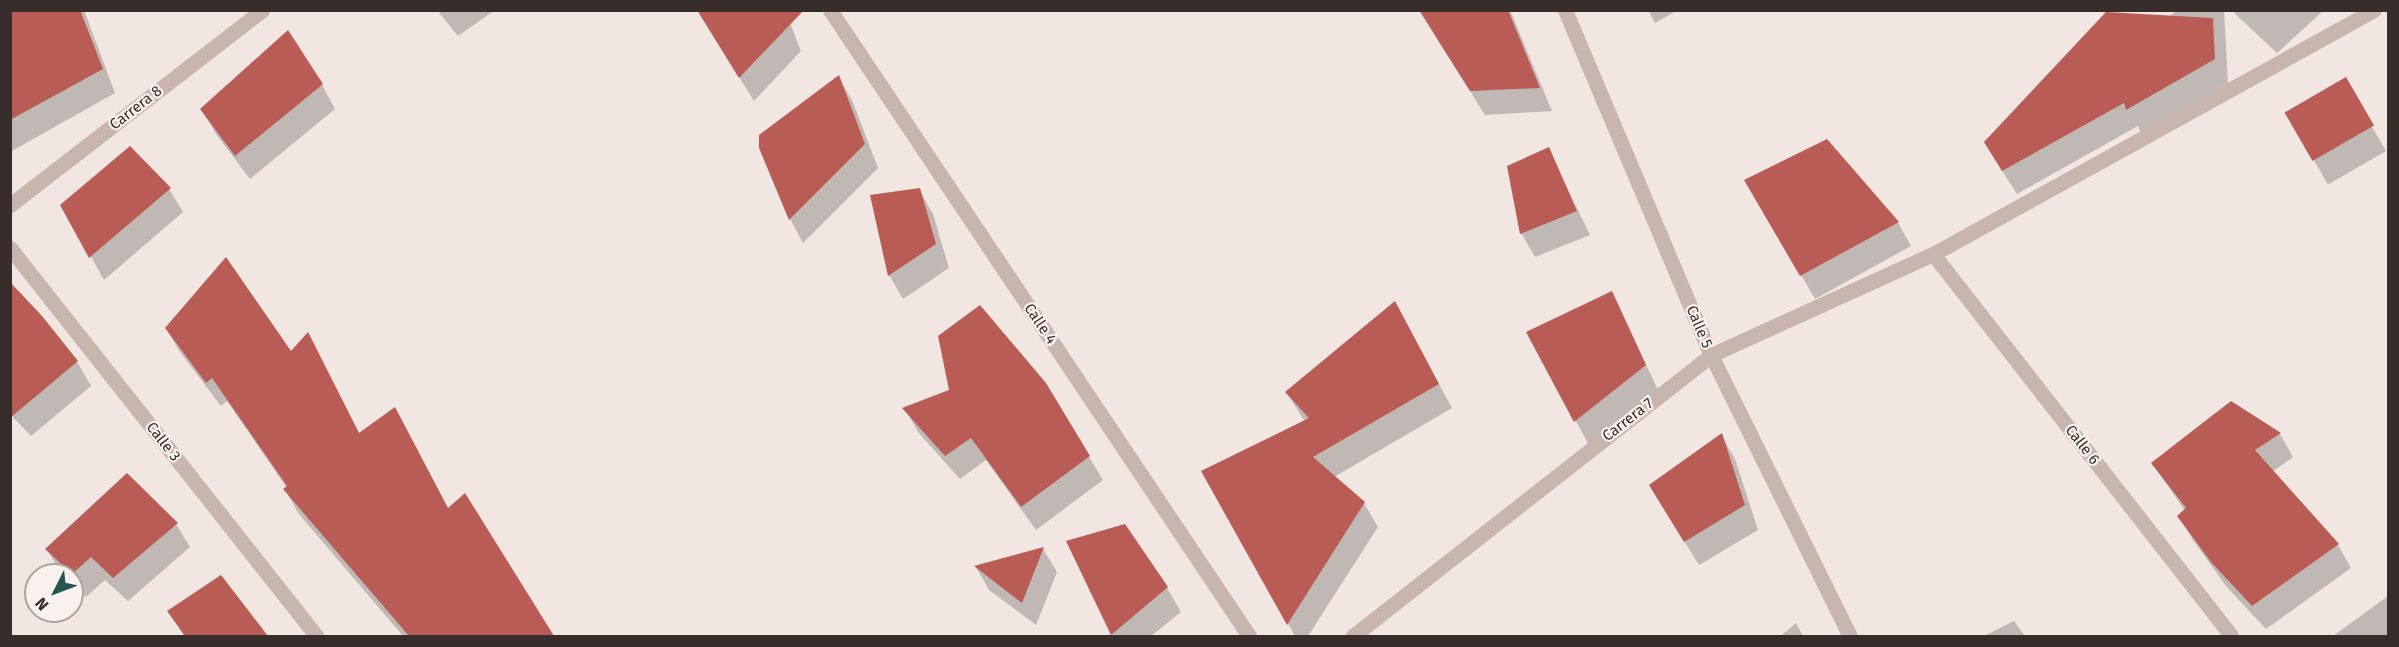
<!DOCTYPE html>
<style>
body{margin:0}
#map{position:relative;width:2399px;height:647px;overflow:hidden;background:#f1e6e1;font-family:"Fira Sans",sans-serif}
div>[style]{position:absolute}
.shadow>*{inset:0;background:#0003;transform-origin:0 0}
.building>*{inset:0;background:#ba5c56;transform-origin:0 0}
.minor>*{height:15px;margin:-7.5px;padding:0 7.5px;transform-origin:7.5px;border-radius:7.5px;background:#c8b5ae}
span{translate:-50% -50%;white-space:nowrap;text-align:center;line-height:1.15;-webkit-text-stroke:4.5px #f9f1ed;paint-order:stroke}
.street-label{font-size:15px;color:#372d2b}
.frame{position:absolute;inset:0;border:12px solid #372d2b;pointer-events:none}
.north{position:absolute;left:24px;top:563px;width:60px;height:60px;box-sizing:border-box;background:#f9f1ed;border:2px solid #aba39f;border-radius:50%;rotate:228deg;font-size:16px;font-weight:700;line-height:24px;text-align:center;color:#372d2b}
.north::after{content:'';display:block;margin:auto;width:21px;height:27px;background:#25554f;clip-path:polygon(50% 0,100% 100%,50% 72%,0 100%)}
</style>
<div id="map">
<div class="shadow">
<div style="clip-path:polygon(18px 10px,84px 10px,115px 93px,10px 152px,10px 16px)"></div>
<div style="clip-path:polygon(437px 10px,495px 10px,458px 36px)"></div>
<div style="clip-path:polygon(785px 10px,801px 51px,754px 101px,712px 34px)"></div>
<div style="clip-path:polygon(1429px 10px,1510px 10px,1552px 111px,1485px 115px,1436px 37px)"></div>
<div style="clip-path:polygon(1648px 10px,1678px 10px,1655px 23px)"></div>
<div style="clip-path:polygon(2177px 10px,2224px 10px,2228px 83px,2141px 133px,2138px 126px,2017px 194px,1999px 166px)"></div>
<div style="clip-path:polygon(2231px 10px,2324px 10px,2277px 53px)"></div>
<div style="clip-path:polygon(838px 77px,852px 100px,878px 168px,803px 243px,790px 219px,761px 147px)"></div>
<div style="left:2345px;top:80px;width:82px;height:67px;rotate:60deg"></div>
<div style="clip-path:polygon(322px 85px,335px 109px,250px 179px,216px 134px,202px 110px)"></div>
<div style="clip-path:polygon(1548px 149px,1590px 235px,1535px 257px,1521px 233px)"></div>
<div style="clip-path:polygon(1746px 181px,1898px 223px,1911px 246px,1815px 299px)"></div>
<div style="clip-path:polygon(169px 189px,183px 212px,104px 280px,62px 205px)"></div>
<div style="clip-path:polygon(919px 190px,933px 214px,949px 268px,903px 299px,889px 275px,872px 196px)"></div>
<div style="clip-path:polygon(1612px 293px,1658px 390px,1589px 445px,1528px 333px)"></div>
<div style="clip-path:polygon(41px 317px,77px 362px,91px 386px,31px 436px,10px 414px)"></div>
<div style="clip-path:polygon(1408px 327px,1452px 408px,1334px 477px,1364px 503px,1378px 527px,1308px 636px,1295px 636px,1203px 472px,1305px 422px,1287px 393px)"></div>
<div style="clip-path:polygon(166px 328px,291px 353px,308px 335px,360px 435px,448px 509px,465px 496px,553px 636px,403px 636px,298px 513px,285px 489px,287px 488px,227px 401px,221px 406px,180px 352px)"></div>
<div style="clip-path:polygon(2231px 402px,2280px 434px,2293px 457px,2272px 472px,2338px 545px,2351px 568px,2266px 629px,2226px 586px,2193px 540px,2179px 516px,2185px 511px,2153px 464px)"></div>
<div style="clip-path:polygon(905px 409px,1089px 457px,1103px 480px,1036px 530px,986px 460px,960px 479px,918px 432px)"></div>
<div style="clip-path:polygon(1721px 435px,1735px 459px,1758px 530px,1699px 565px,1665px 510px)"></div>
<div style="clip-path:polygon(176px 524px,190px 547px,128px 601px,105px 580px,86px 597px,72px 583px,72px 575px,61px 573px,47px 549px)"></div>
<div style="clip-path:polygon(1069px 542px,1167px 588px,1181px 612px,1151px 636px,1113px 636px)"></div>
<div style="clip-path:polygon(1043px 549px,1057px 572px,1036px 625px,989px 590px,976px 567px)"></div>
<div style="clip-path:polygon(220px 577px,266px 636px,184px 636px,169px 611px)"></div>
<div style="clip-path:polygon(2388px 596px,2388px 636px,2333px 636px)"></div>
<div style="clip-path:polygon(2014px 621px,2025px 636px,1984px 636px)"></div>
<div style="clip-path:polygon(1796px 623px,1803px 636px,1781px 636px)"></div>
</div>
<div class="building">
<div style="clip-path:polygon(10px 10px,80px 10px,103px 69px,10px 120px)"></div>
<div style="clip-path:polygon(697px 10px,804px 10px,739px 78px)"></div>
<div style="clip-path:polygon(1419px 10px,1508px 10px,1540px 88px,1470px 91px)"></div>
<div style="clip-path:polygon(2106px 12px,2213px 18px,2215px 59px,2126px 110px,2124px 103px,2002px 171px,1984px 142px)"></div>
<div style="clip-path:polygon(288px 30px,323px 84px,235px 156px,200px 109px)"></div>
<div style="clip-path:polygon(839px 75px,865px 144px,789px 220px,759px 148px,759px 135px)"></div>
<div style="left:2346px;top:77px;width:56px;height:71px;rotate:60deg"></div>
<div style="clip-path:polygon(1827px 139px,1899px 222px,1800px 276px,1744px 180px)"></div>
<div style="clip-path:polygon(130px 146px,171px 188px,89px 258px,60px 205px)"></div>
<div style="clip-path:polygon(1549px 147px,1577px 211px,1520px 234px,1507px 166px)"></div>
<div style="clip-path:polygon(920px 188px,936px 244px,888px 276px,870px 195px)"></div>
<div style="clip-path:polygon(226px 257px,291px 351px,308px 332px,359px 433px,395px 407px,448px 508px,465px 493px,554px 636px,409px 636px,283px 489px,287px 486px,212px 378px,206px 383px,165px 328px)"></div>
<div style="clip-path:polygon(10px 282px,42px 316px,78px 361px,10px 418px)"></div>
<div style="clip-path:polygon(1612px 291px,1646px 365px,1574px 422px,1526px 332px)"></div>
<div style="clip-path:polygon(1395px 301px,1439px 384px,1313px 457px,1365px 502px,1287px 625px,1201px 471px,1309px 418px,1285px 392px)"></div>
<div style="clip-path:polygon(980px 305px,1046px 383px,1090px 456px,1021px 507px,971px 438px,945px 456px,902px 408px,949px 390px,938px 336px)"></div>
<div style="clip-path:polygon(2231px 401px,2281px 433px,2255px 450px,2339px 544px,2252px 606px,2211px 562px,2177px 516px,2186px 508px,2151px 463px)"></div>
<div style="clip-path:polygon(1722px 433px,1745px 505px,1684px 542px,1649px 485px)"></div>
<div style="clip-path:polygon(127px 473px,178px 523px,113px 578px,91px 557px,72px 574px,45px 549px)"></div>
<div style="clip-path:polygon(1125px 524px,1168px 587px,1111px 635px,1066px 541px)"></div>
<div style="clip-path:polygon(1044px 547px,1022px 603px,974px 566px)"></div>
<div style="clip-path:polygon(221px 575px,268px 636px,185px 636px,167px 611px)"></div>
</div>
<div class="minor">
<div style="left:830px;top:10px;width:753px;rotate:56.2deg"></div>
<div style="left:1565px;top:10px;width:375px;rotate:67.1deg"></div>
<div style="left:1711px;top:355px;width:313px;rotate:63.7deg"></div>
<div style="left:10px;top:205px;width:319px;rotate:-37.7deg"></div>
<div style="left:10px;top:248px;width:494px;rotate:51.7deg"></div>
<div style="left:1933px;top:254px;width:484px;rotate:52deg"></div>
<div style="left:1353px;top:636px;width:455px;rotate:-38.1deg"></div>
<div style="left:1711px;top:355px;width:244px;rotate:-24.5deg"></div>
<div style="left:1933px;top:254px;width:504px;rotate:-28.96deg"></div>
</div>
<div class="street-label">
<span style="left:136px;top:108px;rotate:-38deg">Carrera 8</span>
<span style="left:1040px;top:324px;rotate:56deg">Calle 4</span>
<span style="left:1699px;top:327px;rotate:67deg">Calle 5</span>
<span style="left:1628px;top:420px;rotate:-38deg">Carrera 7</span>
<span style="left:163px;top:442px;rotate:52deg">Calle 3</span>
<span style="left:2082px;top:445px;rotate:52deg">Calle 6</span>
</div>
<div class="frame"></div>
<div class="north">N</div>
</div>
